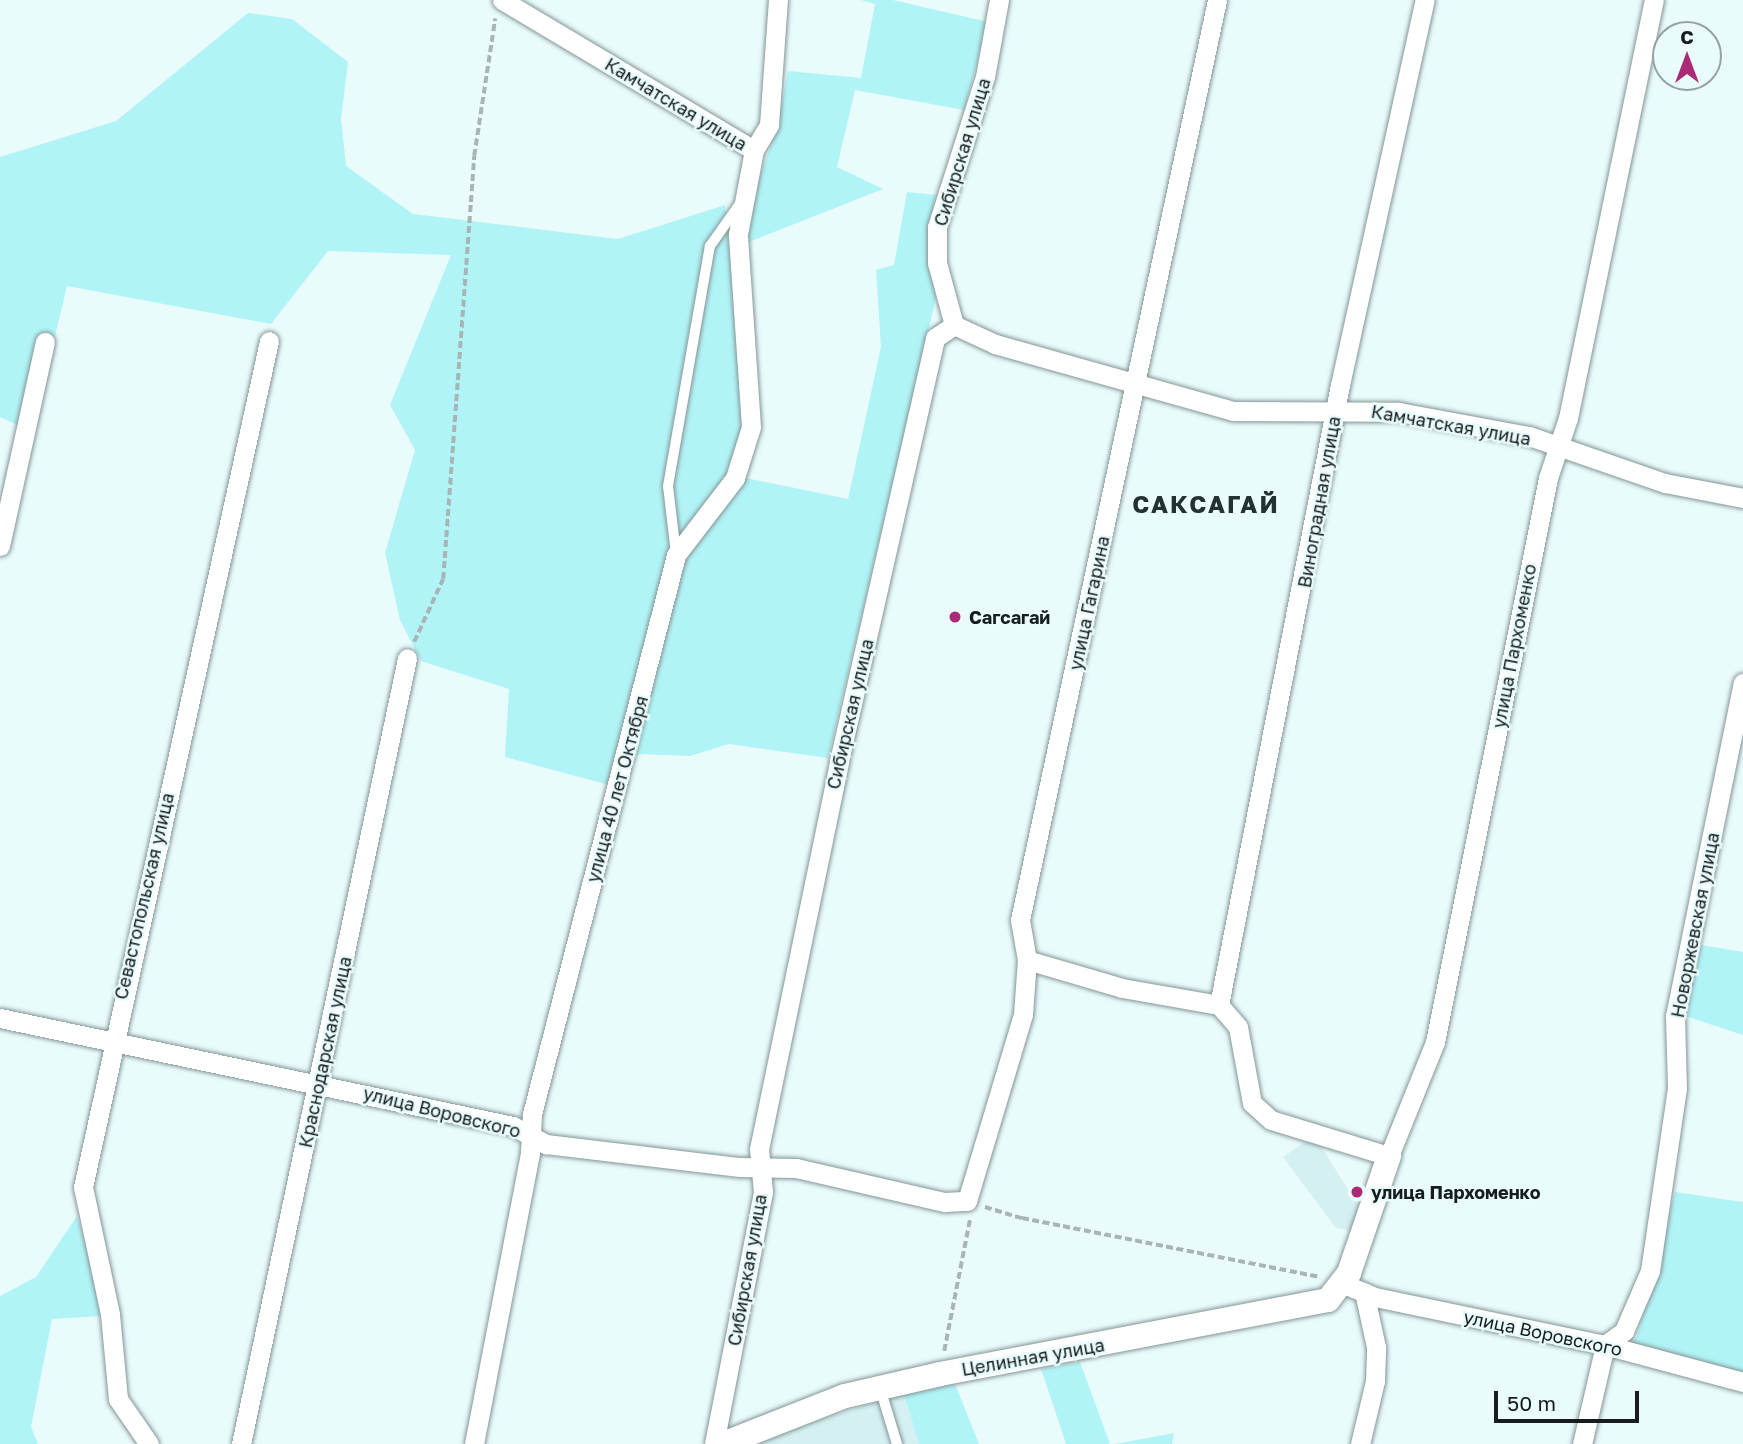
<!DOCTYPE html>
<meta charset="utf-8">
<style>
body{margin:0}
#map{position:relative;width:1743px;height:1444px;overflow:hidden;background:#e9fbfb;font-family:"Golos Text",sans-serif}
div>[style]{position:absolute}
.built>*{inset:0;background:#d5f0f1}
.green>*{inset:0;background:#b1f4f7}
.path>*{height:3.5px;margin-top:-1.75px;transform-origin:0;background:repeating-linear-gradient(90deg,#a7b5b5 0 7px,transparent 0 10.5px)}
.roads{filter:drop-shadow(0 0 2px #849596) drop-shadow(0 0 2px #849596)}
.service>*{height:10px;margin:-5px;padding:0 5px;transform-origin:5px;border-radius:5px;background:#fff}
.minor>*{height:19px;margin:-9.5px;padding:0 9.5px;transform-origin:9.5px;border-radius:9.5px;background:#fff}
.tertiary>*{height:24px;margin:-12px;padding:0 12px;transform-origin:12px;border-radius:12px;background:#fff}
.dots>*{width:19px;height:19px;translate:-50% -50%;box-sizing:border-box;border:4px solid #e9fbfb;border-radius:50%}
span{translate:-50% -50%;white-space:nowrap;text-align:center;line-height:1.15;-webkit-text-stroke:5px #e9fbfb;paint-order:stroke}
.street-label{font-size:18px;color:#171d1e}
.poi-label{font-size:18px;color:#171d1e;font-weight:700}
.left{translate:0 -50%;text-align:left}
.district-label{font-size:24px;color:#223131;font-weight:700;letter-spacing:2px}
.north{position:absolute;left:1652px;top:21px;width:70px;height:70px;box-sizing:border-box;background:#e9fbfb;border:2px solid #95a2a3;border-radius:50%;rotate:0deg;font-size:19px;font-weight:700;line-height:28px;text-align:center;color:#171d1e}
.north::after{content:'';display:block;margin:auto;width:24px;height:32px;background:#ab2a76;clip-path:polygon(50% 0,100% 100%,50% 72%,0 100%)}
.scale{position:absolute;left:1494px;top:1391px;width:145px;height:32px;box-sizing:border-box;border:4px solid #171d1e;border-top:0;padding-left:9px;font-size:21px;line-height:24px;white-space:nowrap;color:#171d1e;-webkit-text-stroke:5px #e9fbfb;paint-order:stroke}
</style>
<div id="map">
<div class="built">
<div style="clip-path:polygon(1306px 1141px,1320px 1145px,1362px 1211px,1355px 1231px,1336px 1228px,1283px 1157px)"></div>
<div style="clip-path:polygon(904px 1395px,919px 1444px,746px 1444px,863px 1406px)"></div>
</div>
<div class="green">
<div style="clip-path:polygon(861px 0,893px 0,988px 22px,964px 110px,855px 90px,837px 167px,883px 189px,746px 243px,753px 197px,777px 127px,788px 71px,861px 78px,875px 4px)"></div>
<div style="clip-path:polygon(248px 13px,292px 19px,348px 62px,341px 119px,346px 166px,413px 214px,618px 239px,725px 205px,742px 386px,741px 477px,848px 499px,881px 347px,876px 270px,894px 265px,907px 192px,936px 195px,929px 225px,936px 298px,828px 758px,729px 744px,690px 756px,639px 754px,609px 785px,505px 757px,509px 689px,421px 661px,400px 620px,385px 553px,415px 450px,390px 405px,451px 255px,328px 251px,271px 324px,67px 286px,26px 457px,16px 424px,0 417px,0 157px,116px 121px)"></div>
<div style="clip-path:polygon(1701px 945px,1743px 952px,1743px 1035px,1685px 1016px)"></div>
<div style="clip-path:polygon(1675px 1192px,1743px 1202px,1743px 1391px,1624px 1354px,1637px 1336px)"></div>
<div style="clip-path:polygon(77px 1216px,93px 1269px,100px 1316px,52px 1319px,31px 1427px,38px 1444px,0 1444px,0 1296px,36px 1277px)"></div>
<div style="clip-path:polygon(1080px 1362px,1110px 1444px,1066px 1444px,1041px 1369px)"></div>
<div style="clip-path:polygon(955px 1384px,979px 1444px,919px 1444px,904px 1395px)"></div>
<div style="clip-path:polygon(1174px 1433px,1172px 1444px,1115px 1444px)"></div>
</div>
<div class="path">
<div style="left:414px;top:642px;width:69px;rotate:-65.3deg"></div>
<div style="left:443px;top:579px;width:424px;rotate:-85.8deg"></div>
<div style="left:474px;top:156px;width:139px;rotate:-81.3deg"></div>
<div style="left:985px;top:1207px;width:39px;rotate:17deg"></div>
<div style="left:1022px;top:1218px;width:304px;rotate:11.2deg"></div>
<div style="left:944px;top:1351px;width:136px;rotate:-78.9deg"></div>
</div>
<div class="roads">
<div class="service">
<div style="left:676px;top:554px;width:68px;rotate:-96.7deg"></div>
<div style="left:668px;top:486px;width:244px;rotate:-80.1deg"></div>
<div style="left:710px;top:246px;width:50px;rotate:-54.7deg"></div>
<div style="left:880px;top:1388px;width:59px;rotate:73.1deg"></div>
</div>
<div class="minor">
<div style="left:502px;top:0;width:293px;rotate:30.8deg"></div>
<div style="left:954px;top:325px;width:45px;rotate:24.9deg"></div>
<div style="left:995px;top:344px;width:247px;rotate:15.7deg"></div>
<div style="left:1233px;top:411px;width:166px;rotate:0.3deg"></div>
<div style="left:1399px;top:412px;width:132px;rotate:10.5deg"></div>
<div style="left:1529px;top:436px;width:144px;rotate:19.1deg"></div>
<div style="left:1665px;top:483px;width:79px;rotate:10.9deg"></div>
<div style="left:954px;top:325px;width:64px;rotate:-105.3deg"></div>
<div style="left:937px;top:263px;width:36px;rotate:-90deg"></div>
<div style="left:937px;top:227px;width:157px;rotate:-72.3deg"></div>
<div style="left:985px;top:77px;width:78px;rotate:-79.7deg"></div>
<div style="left:0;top:546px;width:209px;rotate:-77.6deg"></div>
<div style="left:1027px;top:960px;width:99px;rotate:16.4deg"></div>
<div style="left:1122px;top:988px;width:98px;rotate:9.9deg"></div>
<div style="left:1219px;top:1005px;width:29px;rotate:49deg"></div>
<div style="left:1238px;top:1027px;width:77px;rotate:79.6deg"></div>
<div style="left:1252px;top:1103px;width:25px;rotate:42deg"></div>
<div style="left:1271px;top:1120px;width:123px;rotate:17deg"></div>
<div style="left:1389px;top:1156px;width:123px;rotate:-68deg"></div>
<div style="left:1435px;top:1042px;width:575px;rotate:-78.67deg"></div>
<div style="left:1548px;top:478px;width:63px;rotate:-71.6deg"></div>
<div style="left:1568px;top:418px;width:427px;rotate:-78.4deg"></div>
<div style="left:1219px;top:1005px;width:632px;rotate:-78.96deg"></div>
<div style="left:1340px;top:385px;width:394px;rotate:-77.6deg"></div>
<div style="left:0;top:1018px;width:524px;rotate:11.89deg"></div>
<div style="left:513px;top:1126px;width:38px;rotate:29deg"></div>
<div style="left:546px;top:1144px;width:195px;rotate:6.8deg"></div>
<div style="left:740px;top:1167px;width:56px;rotate:1deg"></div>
<div style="left:796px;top:1168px;width:153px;rotate:12.9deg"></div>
<div style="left:945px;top:1202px;width:22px;rotate:-3deg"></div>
<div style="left:967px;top:1201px;width:195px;rotate:-73.3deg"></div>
<div style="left:1023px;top:1014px;width:54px;rotate:-85.8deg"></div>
<div style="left:1027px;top:960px;width:41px;rotate:-99.9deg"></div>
<div style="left:1020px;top:920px;width:941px;rotate:-77.91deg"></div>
<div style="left:1344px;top:1284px;width:34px;rotate:23deg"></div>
<div style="left:1375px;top:1297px;width:235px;rotate:11.8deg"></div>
<div style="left:1605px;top:1345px;width:143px;rotate:15deg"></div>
<div style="left:149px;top:1444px;width:55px;rotate:-124.6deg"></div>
<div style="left:118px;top:1399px;width:85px;rotate:-95.4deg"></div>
<div style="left:110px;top:1314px;width:130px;rotate:-102deg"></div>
<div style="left:83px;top:1187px;width:866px;rotate:-77.6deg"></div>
<div style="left:241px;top:1444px;width:803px;rotate:-78.07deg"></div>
<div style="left:474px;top:1444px;width:297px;rotate:-79.1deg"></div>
<div style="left:530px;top:1152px;width:38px;rotate:-87deg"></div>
<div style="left:532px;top:1114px;width:577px;rotate:-75.55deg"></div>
<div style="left:676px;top:555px;width:97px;rotate:-52.5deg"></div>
<div style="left:735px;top:478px;width:53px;rotate:-72.6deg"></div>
<div style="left:751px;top:427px;width:193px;rotate:-93.9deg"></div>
<div style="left:738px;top:234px;width:86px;rotate:-79.2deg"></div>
<div style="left:754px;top:150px;width:29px;rotate:-59deg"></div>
<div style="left:769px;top:125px;width:125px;rotate:-85.9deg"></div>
<div style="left:714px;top:1444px;width:257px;rotate:-79deg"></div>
<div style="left:763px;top:1192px;width:43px;rotate:-95.3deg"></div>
<div style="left:759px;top:1149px;width:396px;rotate:-78.3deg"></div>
<div style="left:839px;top:761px;width:434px;rotate:-77.2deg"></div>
<div style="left:935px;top:338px;width:23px;rotate:-34deg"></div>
<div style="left:1360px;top:1444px;width:65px;rotate:-76.6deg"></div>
<div style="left:1375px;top:1381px;width:34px;rotate:-88deg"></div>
<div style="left:1376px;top:1347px;width:56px;rotate:-102.3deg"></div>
<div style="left:1582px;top:1444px;width:102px;rotate:-76.9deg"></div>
<div style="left:1605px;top:1345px;width:24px;rotate:-36deg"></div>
<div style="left:1624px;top:1331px;width:65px;rotate:-66.6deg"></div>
<div style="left:1650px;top:1271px;width:185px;rotate:-81.6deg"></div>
<div style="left:1677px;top:1088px;width:72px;rotate:-91.6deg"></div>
<div style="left:1675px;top:1016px;width:340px;rotate:-78.5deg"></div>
</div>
<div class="tertiary">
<div style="left:723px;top:1444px;width:131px;rotate:-21.5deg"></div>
<div style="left:845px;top:1396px;width:98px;rotate:-13deg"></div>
<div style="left:940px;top:1374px;width:395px;rotate:-10.8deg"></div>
<div style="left:1328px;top:1300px;width:34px;rotate:-52deg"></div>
<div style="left:1349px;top:1273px;width:124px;rotate:-71.1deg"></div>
</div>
</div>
<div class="dots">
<div style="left:955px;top:617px;background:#ab2a76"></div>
<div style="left:1357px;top:1192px;background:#ab2a76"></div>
</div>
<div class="street-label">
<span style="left:676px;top:104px;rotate:31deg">Камчатская улица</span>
<span style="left:962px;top:152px;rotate:-73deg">Сибирская улица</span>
<span style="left:1451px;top:425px;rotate:10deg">Камчатская улица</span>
<span style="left:1319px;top:502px;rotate:-80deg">Виноградная улица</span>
<span style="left:1089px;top:603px;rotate:-78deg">улица Гагарина</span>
<span style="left:1514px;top:646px;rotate:-79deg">улица Пархоменко</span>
<span style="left:850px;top:714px;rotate:-77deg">Сибирская улица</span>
<span style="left:617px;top:789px;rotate:-75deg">улица 40 лет Октября</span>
<span style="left:144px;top:896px;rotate:-77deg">Севастопольская улица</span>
<span style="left:1695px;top:925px;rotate:-79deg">Новоржевская улица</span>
<span style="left:325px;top:1052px;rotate:-78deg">Краснодарская улица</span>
<span style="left:442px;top:1112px;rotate:14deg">улица Воровского</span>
<span style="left:747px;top:1270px;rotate:-80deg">Сибирская улица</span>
<span style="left:1543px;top:1333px;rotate:12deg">улица Воровского</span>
<span style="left:1033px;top:1357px;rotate:-10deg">Целинная улица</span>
</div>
<div class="poi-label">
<span class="left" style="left:969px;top:617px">Сагсагай</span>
<span class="left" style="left:1371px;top:1192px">улица Пархоменко</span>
</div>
<div class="district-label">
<span style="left:1206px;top:504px">САКСАГАЙ</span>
</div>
<div class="north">С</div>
<div class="scale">50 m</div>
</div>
